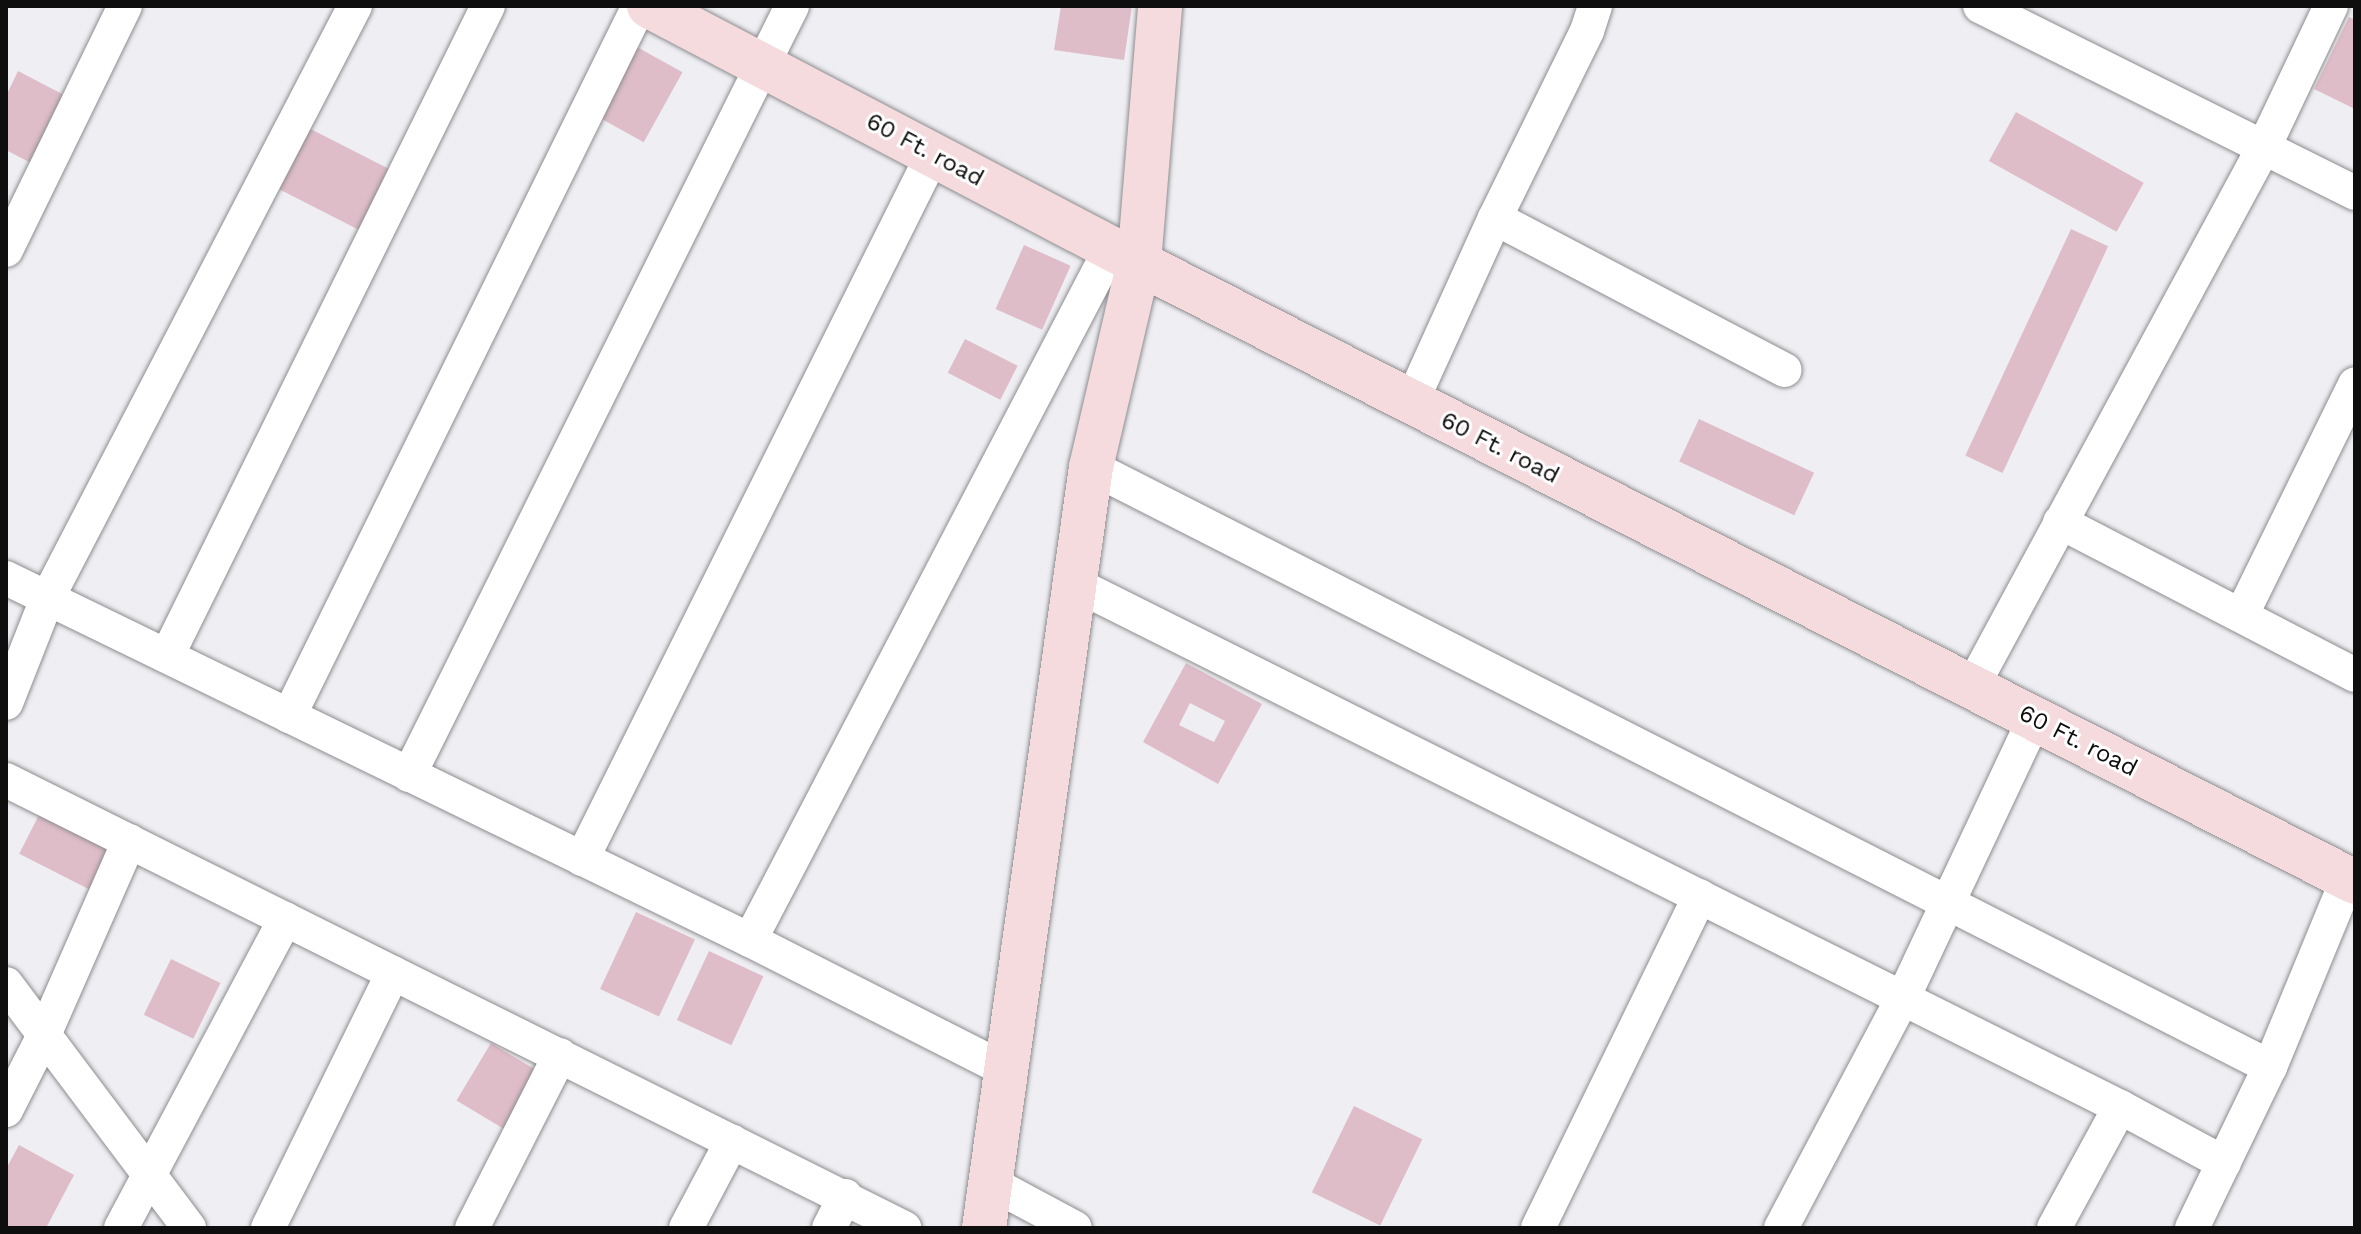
<!DOCTYPE html>
<style>
body{margin:0}
#map{position:relative;width:2361px;height:1234px;overflow:hidden;background:#efeff3;font-family:"Work Sans",sans-serif}
div>[style]{position:absolute}
.building>*{inset:0;background:#debcc8;transform-origin:0 0}
.roads{filter:drop-shadow(0 0 2px #8d8d90) drop-shadow(0 0 2px #8d8d90)}
.street>*{height:34px;margin:-17px;padding:0 17px;transform-origin:17px;border-radius:17px;background:#fff}
.secondary>*{height:44px;margin:-22px;padding:0 22px;transform-origin:22px;border-radius:22px;background:#f5dbde}
span{translate:-50% -50%;white-space:nowrap;text-align:center;line-height:1.15;-webkit-text-stroke:6px #fff;paint-order:stroke}
.street-label{font-size:24px;color:#0e0e0f}
.frame{position:absolute;inset:0;border:8px solid #0e0e0f;pointer-events:none}
</style>
<div id="map">
<div class="building">
<div style="clip-path:polygon(1061px 6px,1132px 6px,1124px 60px,1054px 50px)"></div>
<div style="clip-path:polygon(2349px 17px,2355px 20px,2355px 109px,2314px 89px)"></div>
<div style="left:637px;top:47px;width:52px;height:80px;rotate:29deg"></div>
<div style="clip-path:polygon(18px 71px,66px 96px,31px 163px,6px 150px,6px 96px)"></div>
<div style="left:2016px;top:112px;width:146px;height:56px;rotate:29deg"></div>
<div style="left:295px;top:121px;width:111px;height:68px;rotate:27deg"></div>
<div style="left:2071px;top:229px;width:41px;height:250px;rotate:25deg"></div>
<div style="left:1024px;top:245px;width:51px;height:70px;rotate:24deg"></div>
<div style="left:965px;top:339px;width:59px;height:38px;rotate:27deg"></div>
<div style="left:1699px;top:419px;width:127px;height:47px;rotate:25deg"></div>
<div style="clip-path:polygon(evenodd,1186px 663px,1262px 704px,1218px 784px,1143px 742px,1186px 663px,1190px 703px,1225px 721px,1214px 742px,1179px 725px,1190px 703px)"></div>
<div style="left:41px;top:811px;width:80px;height:48px;rotate:27deg"></div>
<div style="left:636px;top:912px;width:65px;height:85px;rotate:25deg"></div>
<div style="left:709px;top:951px;width:60px;height:76px;rotate:25deg"></div>
<div style="left:171px;top:959px;width:55px;height:62px;rotate:26deg"></div>
<div style="left:491px;top:1043px;width:55px;height:67px;rotate:31deg"></div>
<div style="left:1354px;top:1106px;width:76px;height:96px;rotate:26deg"></div>
<div style="clip-path:polygon(19px 1145px,74px 1175px,46px 1228px,6px 1227px,6px 1169px)"></div>
</div>
<div class="roads">
<div class="street">
<div style="left:1980px;top:6px;width:419px;rotate:26.5deg"></div>
<div style="left:1495px;top:218px;width:327px;rotate:27.7deg"></div>
<div style="left:6px;top:250px;width:271px;rotate:-64deg"></div>
<div style="left:1411px;top:403px;width:203px;rotate:-65.6deg"></div>
<div style="left:1495px;top:218px;width:208px;rotate:-63.8deg"></div>
<div style="left:1587px;top:31px;width:26px;rotate:-72deg"></div>
<div style="left:1091px;top:467px;width:1323px;rotate:26.97deg"></div>
<div style="left:2060px;top:522px;width:332px;rotate:27.4deg"></div>
<div style="left:6px;top:578px;width:827px;rotate:25.95deg"></div>
<div style="left:750px;top:940px;width:287px;rotate:26.9deg"></div>
<div style="left:1075px;top:584px;width:1169px;rotate:26.59deg"></div>
<div style="left:2120px;top:1107px;width:118px;rotate:28.3deg"></div>
<div style="left:2242px;top:614px;width:256px;rotate:-63.8deg"></div>
<div style="left:167px;top:656px;width:725px;rotate:-63.72deg"></div>
<div style="left:1972px;top:687px;width:614px;rotate:-61.6deg"></div>
<div style="left:2264px;top:147px;width:156px;rotate:-64.6deg"></div>
<div style="left:6px;top:703px;width:112px;rotate:-68.5deg"></div>
<div style="left:47px;top:599px;width:668px;rotate:-62.55deg"></div>
<div style="left:289px;top:716px;width:792px;rotate:-63.76deg"></div>
<div style="left:409px;top:775px;width:859px;rotate:-63.52deg"></div>
<div style="left:6px;top:780px;width:1004px;rotate:26.51deg"></div>
<div style="left:582px;top:859px;width:788px;rotate:-63.53deg"></div>
<div style="left:750px;top:940px;width:781px;rotate:-62.45deg"></div>
<div style="left:6px;top:984px;width:305px;rotate:53.1deg"></div>
<div style="left:6px;top:1110px;width:84px;rotate:-63.1deg"></div>
<div style="left:44px;top:1035px;width:212px;rotate:-66.3deg"></div>
<div style="left:991px;top:1183px;width:95px;rotate:28.2deg"></div>
<div style="left:121px;top:1228px;width:350px;rotate:-62deg"></div>
<div style="left:268px;top:1228px;width:284px;rotate:-63.9deg"></div>
<div style="left:472px;top:1228px;width:194px;rotate:-63deg"></div>
<div style="left:686px;top:1228px;width:98px;rotate:-62.1deg"></div>
<div style="left:829px;top:1228px;width:36px;rotate:-63deg"></div>
<div style="left:1538px;top:1228px;width:369px;rotate:-64deg"></div>
<div style="left:1781px;top:1228px;width:260px;rotate:-62.1deg"></div>
<div style="left:1903px;top:998px;width:308px;rotate:-64.8deg"></div>
<div style="left:2054px;top:1228px;width:138px;rotate:-61.4deg"></div>
<div style="left:2192px;top:1228px;width:179px;rotate:-64.2deg"></div>
<div style="left:2270px;top:1067px;width:204px;rotate:-67.6deg"></div>
</div>
<div class="secondary">
<div style="left:649px;top:6px;width:553px;rotate:27.68deg"></div>
<div style="left:1139px;top:263px;width:1364px;rotate:26.98deg"></div>
<div style="left:984px;top:1228px;width:768px;rotate:-82deg"></div>
<div style="left:1091px;top:467px;width:210px;rotate:-76.8deg"></div>
<div style="left:1139px;top:263px;width:258px;rotate:-85.3deg"></div>
</div>
</div>
<div class="street-label">
<span style="left:925px;top:150px;rotate:28deg">60 Ft. road</span>
<span style="left:1500px;top:448px;rotate:27deg">60 Ft. road</span>
<span style="left:2078px;top:741px;rotate:27deg">60 Ft. road</span>
</div>
<div class="frame"></div>
</div>
